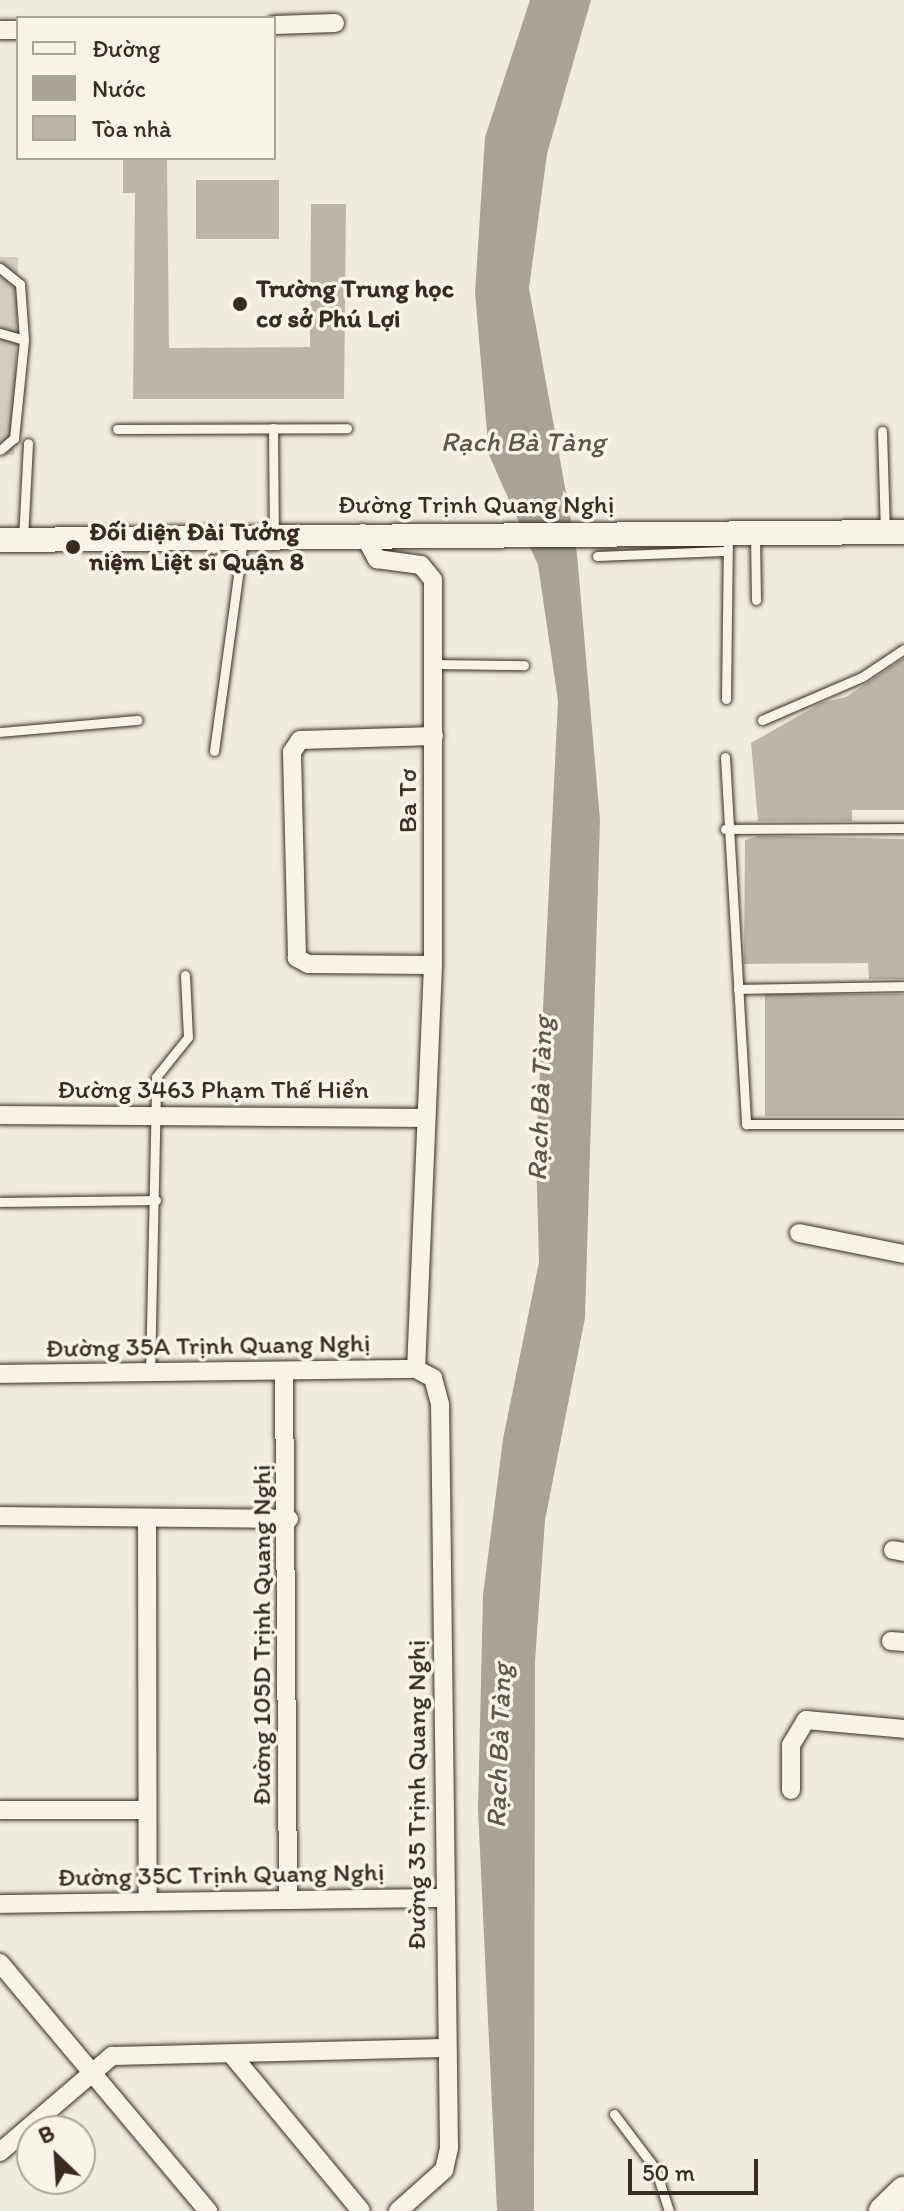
<!DOCTYPE html>
<meta charset="utf-8">
<style>
body{margin:0}
#map{position:relative;width:904px;height:2211px;overflow:hidden;background:#efebe0;font-family:Itim,sans-serif}
div>[style]{position:absolute}
.green>*{inset:0;background:#d1cbc0}
.water>*{inset:0;background:#aaa296}
.building>*{inset:0;background:#bdb5aa;transform-origin:0 0}
.roads{filter:drop-shadow(0 0 2px #3b2a1e) drop-shadow(0 0 2px #3b2a1e)}
.service>*{height:9px;margin:-4.5px;padding:0 4.5px;transform-origin:4.5px;border-radius:4.5px;background:#f7f3e8}
.minor>*{height:18px;margin:-9px;padding:0 9px;transform-origin:9px;border-radius:9px;background:#f7f3e8}
.secondary>*{height:24px;margin:-12px;padding:0 12px;transform-origin:12px;border-radius:12px;background:#f7f3e8}
.primary>*{height:28px;margin:-14px;padding:0 14px;transform-origin:14px;border-radius:14px;background:#f7f3e8}
.dots>*{width:22px;height:22px;translate:-50% -50%;box-sizing:border-box;border:4px solid #f7f3e8;border-radius:50%}
span{translate:-50% -50%;white-space:nowrap;text-align:center;line-height:1.15;-webkit-text-stroke:7px #f7f3e8;paint-order:stroke}
.poi-label{font-size:26px;color:#3b2a1e;font-weight:700}
.left{translate:0 -50%;text-align:left}
.street-label{font-size:26px;color:#3b2a1e}
.water-label{font-size:28px;color:#625448;font-style:italic}
.legend{position:absolute;left:16px;top:16px;width:260px;height:144px;box-sizing:border-box;background:#f7f3e8;border:2px solid #aca397;margin:0;padding:10px 14px;list-style:none;font-size:24px;color:#3b2a1e}
.legend li{display:flex;align-items:center;gap:16px;height:40px}
.legend b{width:40px;border:2px solid #aca397}
.north{position:absolute;left:16px;top:2115px;width:80px;height:80px;box-sizing:border-box;background:#f7f3e8;border:2px solid #aca397;border-radius:50%;rotate:335deg;font-size:22px;font-weight:700;line-height:32px;text-align:center;color:#3b2a1e}
.north::after{content:'';display:block;margin:auto;width:28px;height:36px;background:#3b2a1e;clip-path:polygon(50% 0,100% 100%,50% 72%,0 100%)}
.scale{position:absolute;left:628px;top:2159px;width:130px;height:36px;box-sizing:border-box;border:4px solid #3b2a1e;border-top:0;padding-left:10px;font-size:24px;line-height:28px;white-space:nowrap;color:#3b2a1e;-webkit-text-stroke:6px #f7f3e8;paint-order:stroke}
</style>
<div id="map">
<div class="green">
<div style="clip-path:polygon(0 257px,18px 257px,14px 455px,0 454px)"></div>
</div>
<div class="water">
<div style="clip-path:polygon(530px 0,591px 0,547px 154px,529px 288px,577px 554px,600px 820px,585px 1318px,545px 1520px,535px 1661px,534px 2211px,497px 2211px,478px 1809px,483px 1595px,503px 1439px,539px 1262px,536px 1153px,558px 701px,538px 565px,489px 455px,475px 293px,485px 137px)"></div>
</div>
<div class="building">
<div style="clip-path:polygon(123px 158px,167px 158px,169px 348px,310px 347px,311px 204px,346px 204px,344px 399px,133px 399px,135px 193px,123px 193px)"></div>
<div style="left:196px;top:180px;width:83px;height:59px"></div>
<div style="clip-path:polygon(904px 658px,904px 810px,852px 810px,852px 821px,758px 821px,751px 743px,821px 703px,846px 697px)"></div>
<div style="clip-path:polygon(759px 836px,904px 839px,904px 979px,869px 979px,868px 963px,744px 964px,745px 840px)"></div>
<div style="left:904px;top:994px;width:122px;height:139px;rotate:90deg"></div>
</div>
<div class="roads">
<div class="service">
<div style="left:0;top:268px;width:26px;rotate:39deg"></div>
<div style="left:20px;top:284px;width:56px;rotate:85.9deg"></div>
<div style="left:24px;top:340px;width:99px;rotate:95.8deg"></div>
<div style="left:14px;top:438px;width:18px;rotate:139deg"></div>
<div style="left:0;top:333px;width:25px;rotate:16deg"></div>
<div style="left:273px;top:428px;width:107px;rotate:89.5deg"></div>
<div style="left:117px;top:429px;width:230px;rotate:-0.2deg"></div>
<div style="left:882px;top:431px;width:101px;rotate:88.3deg"></div>
<div style="left:755px;top:536px;width:64px;rotate:89.1deg"></div>
<div style="left:23px;top:539px;width:96px;rotate:-87deg"></div>
<div style="left:597px;top:556px;width:126px;rotate:-2.3deg"></div>
<div style="left:436px;top:664px;width:88px;rotate:0.7deg"></div>
<div style="left:726px;top:699px;width:164px;rotate:-89.3deg"></div>
<div style="left:762px;top:720px;width:109px;rotate:-23.3deg"></div>
<div style="left:862px;top:677px;width:50px;rotate:-33.7deg"></div>
<div style="left:0;top:732px;width:138px;rotate:-5deg"></div>
<div style="left:214px;top:751px;width:215px;rotate:-82.2deg"></div>
<div style="left:725px;top:757px;width:368px;rotate:86.7deg"></div>
<div style="left:746px;top:1124px;width:158px"></div>
<div style="left:725px;top:829px;width:179px;rotate:-0.3deg"></div>
<div style="left:738px;top:989px;width:166px;rotate:-1deg"></div>
<div style="left:0;top:1202px;width:156px;rotate:-0.7deg"></div>
<div style="left:150px;top:1375px;width:298px;rotate:-88.8deg"></div>
<div style="left:156px;top:1077px;width:51px;rotate:-51.3deg"></div>
<div style="left:188px;top:1037px;width:62px;rotate:-92.8deg"></div>
<div style="left:614px;top:2114px;width:68px;rotate:52.8deg"></div>
<div style="left:655px;top:2168px;width:45px;rotate:72deg"></div>
</div>
<div class="minor">
<div style="left:274px;top:25px;width:61px;rotate:-1.9deg"></div>
<div style="left:0;top:30px;width:18px"></div>
<div style="left:363px;top:533px;width:30px;rotate:62deg"></div>
<div style="left:377px;top:559px;width:44px;rotate:7.8deg"></div>
<div style="left:421px;top:565px;width:19px;rotate:51deg"></div>
<div style="left:433px;top:580px;width:385px;rotate:90deg"></div>
<div style="left:433px;top:965px;width:404px;rotate:92.4deg"></div>
<div style="left:433px;top:965px;width:125px;rotate:-179.5deg"></div>
<div style="left:308px;top:964px;width:13px;rotate:-151deg"></div>
<div style="left:297px;top:958px;width:206px;rotate:-91.4deg"></div>
<div style="left:292px;top:752px;width:14px;rotate:-56deg"></div>
<div style="left:300px;top:740px;width:134px;rotate:-1.7deg"></div>
<div style="left:0;top:1115px;width:425px;rotate:0.4deg"></div>
<div style="left:799px;top:1233px;width:107px;rotate:11.3deg"></div>
<div style="left:284px;top:1372px;width:526px;rotate:89.56deg"></div>
<div style="left:0;top:1374px;width:416px;rotate:-0.7deg"></div>
<div style="left:0;top:1516px;width:289px;rotate:0.6deg"></div>
<div style="left:147px;top:1518px;width:383px;rotate:89.9deg"></div>
<div style="left:893px;top:1550px;width:11px;rotate:10deg"></div>
<div style="left:891px;top:1641px;width:13px;rotate:4deg"></div>
<div style="left:791px;top:1790px;width:45px;rotate:-90deg"></div>
<div style="left:791px;top:1745px;width:29px;rotate:-59deg"></div>
<div style="left:806px;top:1720px;width:98px;rotate:5.2deg"></div>
<div style="left:0;top:1810px;width:147px"></div>
<div style="left:0;top:1904px;width:443px;rotate:-0.8deg"></div>
<div style="left:0;top:1963px;width:324px;rotate:50deg"></div>
<div style="left:232px;top:2055px;width:202px;rotate:50.4deg"></div>
<div style="left:0;top:2152px;width:148px;rotate:-40.6deg"></div>
<div style="left:112px;top:2056px;width:333px;rotate:-1.4deg"></div>
<div style="left:398px;top:2211px;width:62px;rotate:-41.7deg"></div>
<div style="left:444px;top:2170px;width:23px;rotate:-77deg"></div>
<div style="left:449px;top:2148px;width:744px;rotate:-90.69deg"></div>
<div style="left:440px;top:1404px;width:27px;rotate:-105deg"></div>
<div style="left:433px;top:1378px;width:19px;rotate:-152deg"></div>
</div>
<div class="secondary">
<div style="left:0;top:540px;width:904px;rotate:-0.51deg"></div>
</div>
<div class="primary">
<div style="left:883px;top:2211px;width:29px;rotate:-44deg"></div>
</div>
</div>
<div class="dots">
<div style="left:240px;top:304px;background:#3b2a1e"></div>
<div style="left:73px;top:547px;background:#3b2a1e"></div>
</div>
<div class="poi-label">
<span class="left" style="left:256px;top:304px">Trường Trung học<br>cơ sở Phú Lợi</span>
<span class="left" style="left:89px;top:547px">Đối diện Đài Tưởng<br>niệm Liệt sĩ Quận 8</span>
</div>
<div class="street-label">
<span style="left:476px;top:505px">Đường Trịnh Quang Nghị</span>
<span style="left:408px;top:801px;rotate:-90deg">Ba Tơ</span>
<span style="left:213px;top:1090px">Đường 3463 Phạm Thế Hiển</span>
<span style="left:208px;top:1346px;rotate:-1deg">Đường 35A Trịnh Quang Nghị</span>
<span style="left:262px;top:1635px;rotate:-90deg">Đường 105D Trịnh Quang Nghị</span>
<span style="left:417px;top:1795px;rotate:-90deg">Đường 35 Trịnh Quang Nghị</span>
<span style="left:221px;top:1875px;rotate:-1deg">Đường 35C Trịnh Quang Nghị</span>
</div>
<div class="water-label">
<span style="left:523px;top:441px">Rạch Bà Tàng</span>
<span style="left:539px;top:1099px;rotate:-88deg">Rạch Bà Tàng</span>
<span style="left:498px;top:1746px;rotate:-88deg">Rạch Bà Tàng</span>
</div>
<ul class="legend">
<li><b style="height:10px;background:#f7f3e8"></b>Đường</li>
<li><b style="height:22px;background:#aaa296"></b>Nước</li>
<li><b style="height:22px;background:#bdb5aa"></b>Tòa nhà</li>
</ul>
<div class="north">B</div>
<div class="scale">50 m</div>
</div>
